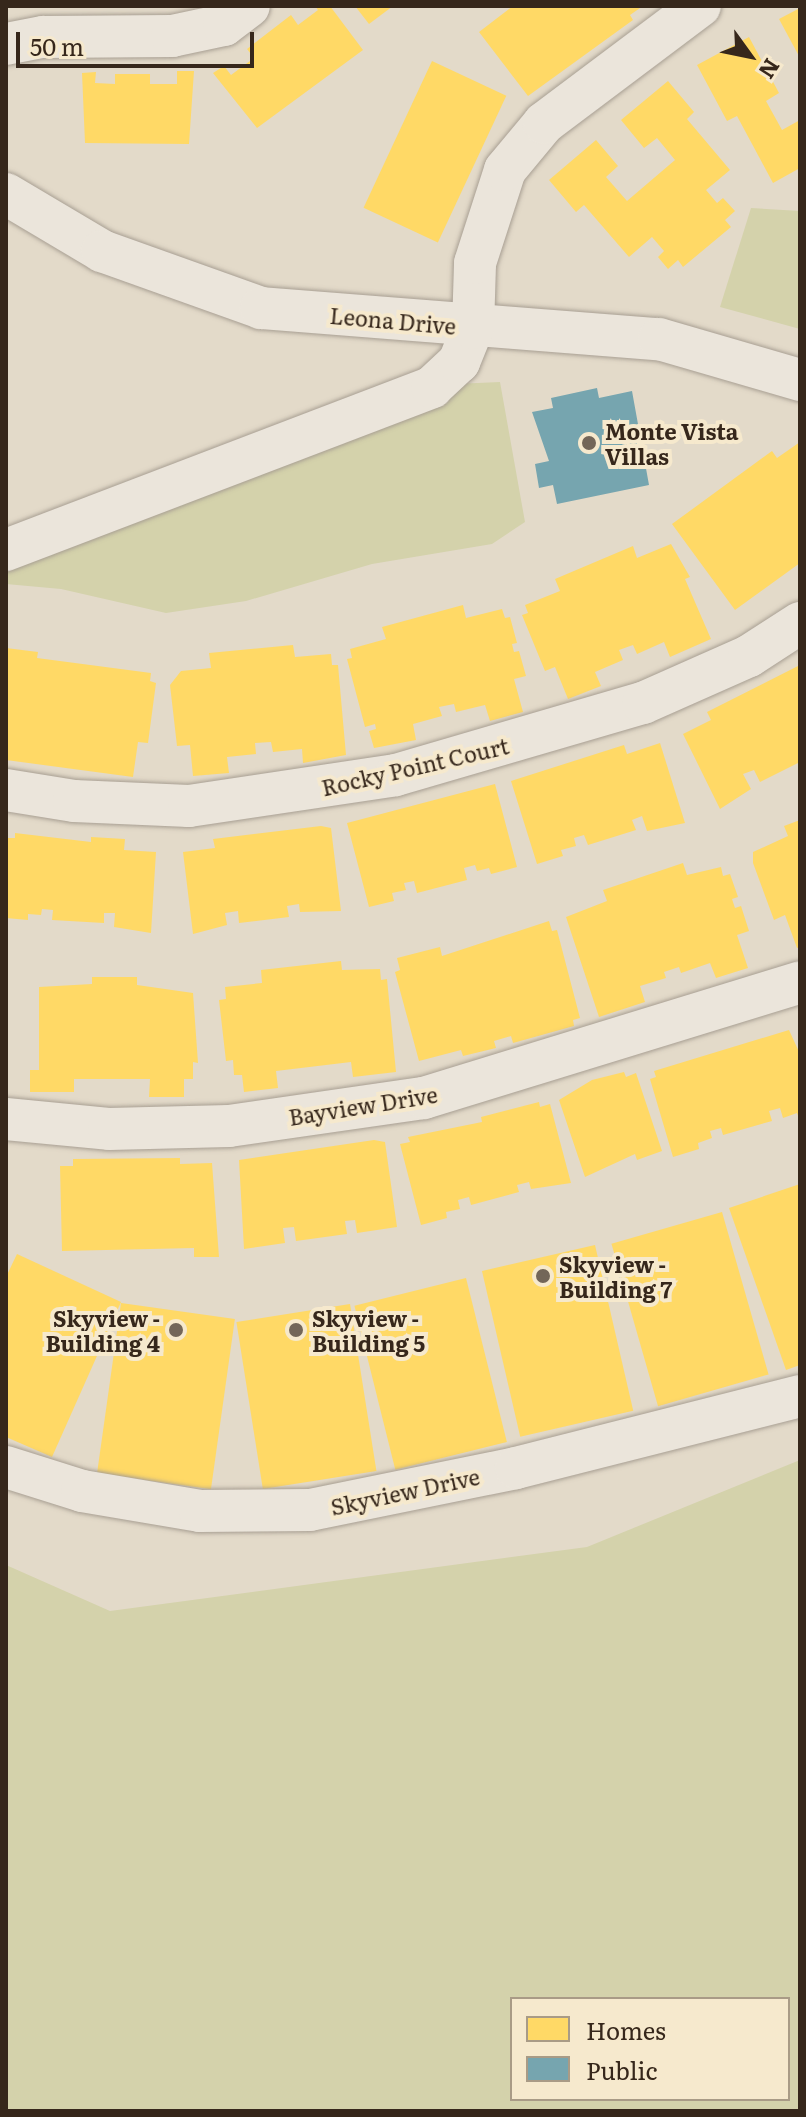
<!DOCTYPE html>
<style>
body{margin:0}
#map{position:relative;width:806px;height:2117px;overflow:hidden;background:#e3dac9;font-family:Literata,serif}
div>[style]{position:absolute}
.green>*{inset:0;background:#d4d2ab}
.homes>*{inset:0;background:#ffd966;transform-origin:0 0}
.public>*{inset:0;background:#76a5af}
.roads{filter:drop-shadow(0 0 2px #a89f93) drop-shadow(0 0 2px #a89f93)}
.minor>*{height:42px;margin:-21px;padding:0 21px;transform-origin:21px;border-radius:21px;background:#ebe5db}
.dots>*{width:22px;height:22px;translate:-50% -50%;box-sizing:border-box;border:4px solid #f6e9cd;border-radius:50%}
span{translate:-50% -50%;white-space:nowrap;text-align:center;line-height:1.15;-webkit-text-stroke:8px #f6e9cd;paint-order:stroke}
.street-label{font-size:22px;color:#36271b}
.poi-label{font-size:22px;color:#36271b;font-weight:700}
.left{translate:0 -50%;text-align:left}
.right{translate:-100% -50%;text-align:right}
.frame{position:absolute;inset:0;border:8px solid #36271b;pointer-events:none}
.legend{position:absolute;left:510px;top:1997px;width:280px;height:104px;box-sizing:border-box;background:#f6e9cd;border:2px solid #a99b86;margin:0;padding:10px 14px;list-style:none;font-size:24px;color:#36271b}
.legend li{display:flex;align-items:center;gap:16px;height:40px}
.legend b{width:40px;border:2px solid #a99b86}
.north{position:absolute;left:710px;top:16px;width:80px;height:80px;-webkit-text-stroke:6px #f6e9cd;paint-order:stroke;rotate:123deg;font-size:22px;font-weight:700;line-height:32px;text-align:center;color:#36271b}
.north::after{content:'';display:block;margin:auto;width:28px;height:36px;background:#36271b;clip-path:polygon(50% 0,100% 100%,50% 72%,0 100%)}
.scale{position:absolute;left:16px;top:32px;width:238px;height:36px;box-sizing:border-box;border:4px solid #36271b;border-top:0;padding-left:10px;font-size:24px;line-height:28px;white-space:nowrap;color:#36271b;-webkit-text-stroke:6px #f6e9cd;paint-order:stroke}
</style>
<div id="map">
<div class="green">
<div style="clip-path:polygon(751px 208px,800px 211px,800px 329px,720px 307px)"></div>
<div style="clip-path:polygon(500px 382px,525px 522px,492px 544px,372px 564px,246px 601px,166px 613px,61px 589px,6px 584px,6px 562px,455px 384px)"></div>
<div style="clip-path:polygon(evenodd,800px 1460px,800px 2111px,6px 2111px,6px 1565px,110px 1611px,587px 1547px,800px 1460px,512px 1999px,788px 1999px,788px 2099px,512px 2099px,512px 1999px)"></div>
</div>
<div class="homes">
<div style="clip-path:polygon(315px 6px,330px 6px,363px 50px,257px 128px,213px 73px,224px 66px,231px 75px,254px 58px,247px 49px,291px 15px,298px 25px,318px 10px)"></div>
<div style="clip-path:polygon(355px 6px,393px 6px,369px 24px)"></div>
<div style="clip-path:polygon(513px 6px,643px 6px,630px 15px,633px 20px,528px 96px,479px 32px)"></div>
<div style="clip-path:polygon(800px 8px,800px 58px,779px 19px)"></div>
<div style="clip-path:polygon(749px 37px,779px 93px,766px 101px,782px 130px,800px 120px,800px 168px,773px 183px,737px 116px,727px 121px,697px 65px)"></div>
<div style="left:432px;top:61px;width:82px;height:162px;rotate:25deg"></div>
<div style="clip-path:polygon(177px 71px,194px 71px,189px 144px,85px 143px,82px 73px,96px 72px,95px 83px,115px 84px,115px 74px,150px 74px,150px 84px,177px 84px)"></div>
<div style="clip-path:polygon(668px 81px,694px 112px,687px 119px,730px 170px,706px 190px,717px 203px,723px 198px,735px 211px,725px 220px,731px 227px,683px 267px,678px 260px,668px 269px,658px 257px,664px 251px,652px 237px,629px 257px,584px 205px,576px 212px,549px 180px,596px 140px,618px 166px,606px 177px,627px 201px,675px 160px,657px 138px,644px 148px,621px 120px)"></div>
<div style="clip-path:polygon(800px 442px,800px 563px,735px 610px,672px 524px,772px 451px,777px 458px)"></div>
<div style="clip-path:polygon(671px 544px,690px 577px,685px 579px,711px 639px,670px 657px,664px 642px,637px 654px,633px 645px,619px 650px,623px 660px,595px 672px,601px 686px,568px 699px,555px 667px,545px 671px,522px 615px,528px 613px,525px 605px,560px 591px,555px 579px,633px 546px,637px 558px)"></div>
<div style="clip-path:polygon(463px 605px,466px 618px,502px 609px,505px 618px,510px 617px,517px 643px,512px 644px,514px 652px,519px 651px,526px 676px,514px 679px,523px 712px,490px 721px,485px 705px,456px 712px,454px 704px,439px 707px,442px 716px,413px 724px,416px 740px,374px 748px,369px 731px,376px 729px,375px 724px,365px 727px,347px 659px,352px 658px,350px 649px,386px 639px,382px 627px)"></div>
<div style="clip-path:polygon(293px 645px,295px 657px,331px 654px,332px 665px,338px 665px,346px 755px,303px 763px,302px 749px,273px 752px,271px 742px,255px 743px,256px 754px,227px 757px,229px 773px,193px 776px,190px 745px,177px 746px,170px 685px,181px 671px,211px 668px,209px 653px)"></div>
<div style="clip-path:polygon(6px 648px,38px 652px,37px 658px,151px 673px,150px 681px,156px 683px,148px 743px,138px 742px,133px 777px,6px 760px)"></div>
<div style="clip-path:polygon(800px 665px,800px 762px,760px 782px,754px 770px,743px 774px,751px 789px,720px 809px,683px 734px,711px 720px,707px 712px)"></div>
<div style="clip-path:polygon(660px 743px,685px 823px,647px 831px,642px 816px,632px 820px,636px 830px,588px 845px,584px 835px,574px 838px,576px 846px,561px 850px,563px 856px,537px 864px,511px 781px,624px 745px,627px 754px)"></div>
<div style="clip-path:polygon(495px 784px,517px 867px,491px 874px,489px 868px,477px 871px,475px 865px,464px 868px,467px 880px,417px 893px,414px 881px,404px 883px,406px 890px,392px 893px,394px 901px,369px 907px,347px 823px)"></div>
<div style="clip-path:polygon(800px 820px,800px 947px,797px 948px,785px 915px,774px 920px,753px 863px,753px 852px,788px 836px,784px 826px)"></div>
<div style="clip-path:polygon(321px 826px,331px 828px,341px 911px,300px 912px,299px 904px,287px 906px,289px 917px,239px 923px,238px 911px,225px 913px,227px 925px,193px 934px,183px 852px,215px 848px,213px 839px)"></div>
<div style="clip-path:polygon(15px 833px,91px 842px,91px 837px,125px 839px,124px 850px,156px 852px,151px 933px,114px 927px,115px 913px,104px 913px,104px 923px,52px 920px,53px 910px,42px 909px,41px 915px,28px 914px,28px 920px,6px 918px,7px 838px,15px 838px)"></div>
<div style="clip-path:polygon(683px 863px,687px 875px,721px 867px,723px 876px,730px 874px,738px 897px,732px 899px,735px 908px,741px 906px,749px 931px,737px 935px,748px 968px,716px 978px,710px 963px,681px 973px,679px 967px,664px 972px,666px 978px,640px 986px,645px 1002px,599px 1017px,566px 917px,607px 901px,603px 890px)"></div>
<div style="clip-path:polygon(549px 921px,552px 931px,557px 930px,580px 1018px,573px 1020px,574px 1026px,513px 1043px,511px 1036px,494px 1041px,496px 1048px,463px 1056px,461px 1050px,419px 1061px,395px 972px,400px 970px,397px 958px,440px 947px,442px 956px)"></div>
<div style="clip-path:polygon(341px 961px,342px 970px,380px 969px,381px 980px,387px 979px,396px 1072px,353px 1077px,351px 1062px,276px 1071px,278px 1088px,244px 1092px,242px 1075px,234px 1075px,233px 1060px,226px 1061px,219px 1000px,226px 999px,225px 987px,262px 983px,261px 970px)"></div>
<div style="clip-path:polygon(92px 977px,137px 977px,137px 985px,193px 993px,198px 1063px,193px 1062px,193px 1079px,184px 1079px,184px 1097px,149px 1097px,150px 1079px,74px 1079px,74px 1092px,30px 1092px,30px 1070px,39px 1070px,39px 987px,92px 984px)"></div>
<div style="clip-path:polygon(789px 1030px,800px 1054px,800px 1121px,797px 1113px,783px 1118px,780px 1108px,769px 1111px,772px 1121px,723px 1135px,721px 1128px,710px 1131px,712px 1138px,698px 1143px,699px 1149px,673px 1157px,650px 1079px,656px 1077px,654px 1071px)"></div>
<div style="clip-path:polygon(624px 1072px,626px 1077px,636px 1073px,662px 1151px,637px 1160px,635px 1154px,585px 1177px,559px 1100px,592px 1080px)"></div>
<div style="clip-path:polygon(539px 1102px,540px 1107px,550px 1104px,571px 1183px,531px 1189px,529px 1182px,517px 1185px,519px 1192px,471px 1205px,469px 1197px,458px 1200px,460px 1209px,446px 1212px,447px 1218px,421px 1225px,400px 1144px,410px 1142px,408px 1137px,482px 1122px,481px 1117px)"></div>
<div style="clip-path:polygon(374px 1140px,385px 1142px,397px 1227px,357px 1233px,355px 1220px,345px 1221px,347px 1234px,296px 1241px,294px 1227px,283px 1228px,285px 1243px,244px 1249px,239px 1160px)"></div>
<div style="clip-path:polygon(180px 1158px,180px 1164px,212px 1163px,219px 1257px,194px 1257px,194px 1248px,62px 1251px,60px 1166px,73px 1166px,73px 1159px)"></div>
<div style="clip-path:polygon(800px 1184px,800px 1365px,786px 1370px,729px 1208px)"></div>
<div style="left:722px;top:1212px;width:169px;height:115px;rotate:74deg"></div>
<div style="left:595px;top:1245px;width:170px;height:116px;rotate:77deg"></div>
<div style="clip-path:polygon(17px 1254px,121px 1302px,52px 1457px,6px 1437px,6px 1277px)"></div>
<div style="left:466px;top:1278px;width:169px;height:115px;rotate:76deg"></div>
<div style="left:121px;top:1303px;width:115px;height:172px;rotate:8deg"></div>
<div style="left:350px;top:1304px;width:169px;height:115px;rotate:81deg"></div>
</div>
<div class="public">
<div style="clip-path:polygon(597px 388px,599px 398px,632px 391px,649px 485px,557px 504px,553px 485px,539px 488px,535px 464px,549px 461px,532px 412px,553px 408px,551px 398px)"></div>
</div>
<div class="roads">
<div class="minor">
<div style="left:6px;top:44px;width:38px;rotate:-11deg"></div>
<div style="left:43px;top:37px;width:129px;rotate:-0.4deg"></div>
<div style="left:172px;top:36px;width:53px;rotate:-11.9deg"></div>
<div style="left:224px;top:25px;width:31px;rotate:-37deg"></div>
<div style="left:6px;top:194px;width:112px;rotate:30.7deg"></div>
<div style="left:102px;top:251px;width:169px;rotate:19.7deg"></div>
<div style="left:261px;top:308px;width:399px;rotate:4.5deg"></div>
<div style="left:659px;top:339px;width:147px;rotate:16.2deg"></div>
<div style="left:6px;top:550px;width:456px;rotate:-20.9deg"></div>
<div style="left:432px;top:387px;width:37px;rotate:-43deg"></div>
<div style="left:459px;top:362px;width:37px;rotate:-68deg"></div>
<div style="left:473px;top:328px;width:65px;rotate:-88.2deg"></div>
<div style="left:475px;top:263px;width:98px;rotate:-72.1deg"></div>
<div style="left:505px;top:170px;width:61px;rotate:-50.3deg"></div>
<div style="left:544px;top:123px;width:195px;rotate:-36.9deg"></div>
<div style="left:6px;top:790px;width:69px;rotate:9.2deg"></div>
<div style="left:74px;top:801px;width:115px;rotate:2.5deg"></div>
<div style="left:189px;top:806px;width:209px;rotate:-8.5deg"></div>
<div style="left:396px;top:775px;width:257px;rotate:-16.3deg"></div>
<div style="left:643px;top:703px;width:116px;rotate:-23.9deg"></div>
<div style="left:749px;top:656px;width:61px;rotate:-32.9deg"></div>
<div style="left:6px;top:1119px;width:103px;rotate:5.5deg"></div>
<div style="left:109px;top:1129px;width:120px;rotate:-1.4deg"></div>
<div style="left:229px;top:1126px;width:197px;rotate:-8.2deg"></div>
<div style="left:424px;top:1098px;width:393px;rotate:-17.1deg"></div>
<div style="left:6px;top:1467px;width:80px;rotate:17.5deg"></div>
<div style="left:82px;top:1491px;width:120px;rotate:9.6deg"></div>
<div style="left:200px;top:1511px;width:110px;rotate:-0.5deg"></div>
<div style="left:310px;top:1510px;width:210px;rotate:-11.5deg"></div>
<div style="left:516px;top:1468px;width:293px;rotate:-14.2deg"></div>
</div>
</div>
<div class="dots">
<div style="left:589px;top:443px;background:#736658"></div>
<div style="left:543px;top:1276px;background:#736658"></div>
<div style="left:176px;top:1330px;background:#736658"></div>
<div style="left:296px;top:1330px;background:#736658"></div>
</div>
<div class="street-label">
<span style="left:393px;top:320px;rotate:5deg">Leona Drive</span>
<span style="left:415px;top:766px;rotate:-13deg">Rocky Point Court</span>
<span style="left:363px;top:1105px;rotate:-9deg">Bayview Drive</span>
<span style="left:405px;top:1491px;rotate:-12deg">Skyview Drive</span>
</div>
<div class="poi-label">
<span class="left" style="left:605px;top:443px">Monte Vista<br>Villas</span>
<span class="left" style="left:559px;top:1276px">Skyview -<br>Building 7</span>
<span class="right" style="left:160px;top:1330px">Skyview -<br>Building 4</span>
<span class="left" style="left:312px;top:1330px">Skyview -<br>Building 5</span>
</div>
<div class="frame"></div>
<ul class="legend">
<li><b style="height:22px;background:#ffd966"></b>Homes</li>
<li><b style="height:22px;background:#76a5af"></b>Public</li>
</ul>
<div class="north">N</div>
<div class="scale">50 m</div>
</div>
